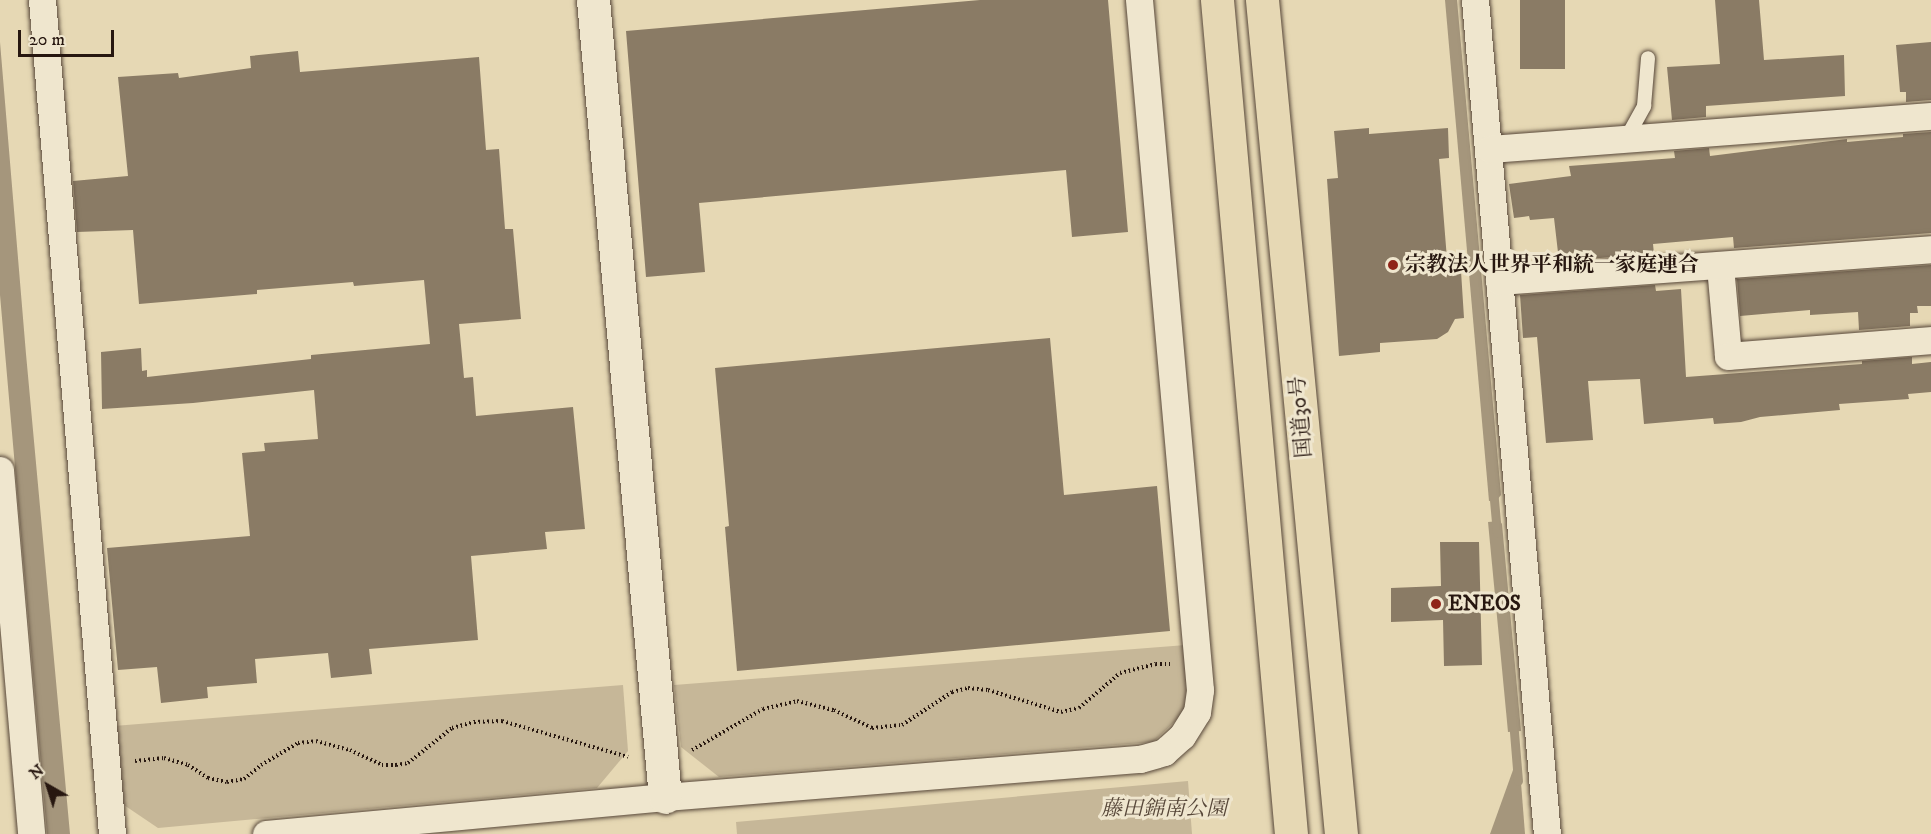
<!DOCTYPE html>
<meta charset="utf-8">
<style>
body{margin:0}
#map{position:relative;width:1931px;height:834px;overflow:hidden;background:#e6d8b4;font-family:"IM FELL DW Pica","Noto Serif JP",serif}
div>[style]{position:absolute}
.green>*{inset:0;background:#c6b798}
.water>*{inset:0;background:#a5967c}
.stream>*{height:9px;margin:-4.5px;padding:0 4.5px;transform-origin:4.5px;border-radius:4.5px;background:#a5967c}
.building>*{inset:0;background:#8a7b65;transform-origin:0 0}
.path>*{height:4px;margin-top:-2px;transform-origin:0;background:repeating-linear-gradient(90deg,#271710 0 1.5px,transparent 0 4.5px)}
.roads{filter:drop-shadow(0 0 2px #574739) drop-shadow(0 0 2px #574739)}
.service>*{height:14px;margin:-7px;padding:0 7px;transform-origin:7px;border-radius:7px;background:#efe6ce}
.minor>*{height:27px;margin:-13.5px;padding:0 13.5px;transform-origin:13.5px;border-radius:13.5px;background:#efe6ce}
.tertiary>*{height:33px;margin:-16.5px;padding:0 16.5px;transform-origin:16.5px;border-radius:16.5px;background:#efe6ce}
.trunk>*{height:33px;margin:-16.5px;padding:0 16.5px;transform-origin:16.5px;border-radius:16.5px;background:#e6d8b4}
.dots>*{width:16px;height:16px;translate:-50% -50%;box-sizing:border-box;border:3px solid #efe6ce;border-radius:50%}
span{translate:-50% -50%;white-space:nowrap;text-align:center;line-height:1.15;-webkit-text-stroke:6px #efe6ce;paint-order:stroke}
.poi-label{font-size:21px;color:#271710;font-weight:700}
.left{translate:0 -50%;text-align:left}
.street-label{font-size:21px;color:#271710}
.park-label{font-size:21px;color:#574739;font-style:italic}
.north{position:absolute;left:18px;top:756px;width:60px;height:60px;-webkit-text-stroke:4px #efe6ce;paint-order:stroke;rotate:321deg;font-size:16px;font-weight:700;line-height:24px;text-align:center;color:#271710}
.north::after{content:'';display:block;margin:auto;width:21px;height:27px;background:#271710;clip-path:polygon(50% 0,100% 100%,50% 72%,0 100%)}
.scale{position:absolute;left:18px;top:30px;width:96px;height:27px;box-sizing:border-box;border:3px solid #271710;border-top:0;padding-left:8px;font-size:18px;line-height:21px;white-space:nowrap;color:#271710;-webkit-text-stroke:4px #efe6ce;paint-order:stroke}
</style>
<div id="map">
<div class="green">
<div style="clip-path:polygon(1186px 645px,1191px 706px,1153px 742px,719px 777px,681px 747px,674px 685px)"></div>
<div style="clip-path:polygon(623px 685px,628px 751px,597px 788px,158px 828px,121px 803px,114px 726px)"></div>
<div style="clip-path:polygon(1188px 781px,1192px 834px,737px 834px,736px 822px)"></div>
</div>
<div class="water">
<div style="clip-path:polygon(1445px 0,1457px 0,1501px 495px,1497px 500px,1489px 501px)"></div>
<div style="clip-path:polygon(0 42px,26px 354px,70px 834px,47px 834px,0 295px)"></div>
<div style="clip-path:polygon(1500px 521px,1502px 524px,1521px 731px,1508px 732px,1488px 522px)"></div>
<div style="clip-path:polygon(1513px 770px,1520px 770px,1525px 834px,1490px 834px)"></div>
</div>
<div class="stream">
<div style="left:1493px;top:489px;width:44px;rotate:84.8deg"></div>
<div style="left:1513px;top:720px;width:61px;rotate:85.3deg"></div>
</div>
<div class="building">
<div style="clip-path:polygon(980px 0,1108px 0,1128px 232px,1072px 237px,1066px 170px,699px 203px,705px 272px,646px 277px,626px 31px)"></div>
<div style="left:1520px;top:0;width:45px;height:69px"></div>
<div style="clip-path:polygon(1715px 0,1759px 0,1764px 60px,1844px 55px,1845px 96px,1706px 106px,1706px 117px,1672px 120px,1667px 67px,1720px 64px)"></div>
<div style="clip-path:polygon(1931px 42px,1931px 100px,1906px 102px,1906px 92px,1900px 92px,1896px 45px)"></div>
<div style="clip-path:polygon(298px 51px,300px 72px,479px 57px,486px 150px,499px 149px,505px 229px,513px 229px,521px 319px,459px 324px,464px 378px,473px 377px,476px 416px,573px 407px,585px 529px,545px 532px,547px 549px,471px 556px,478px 640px,369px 649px,372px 674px,331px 678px,328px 653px,255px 659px,257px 683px,207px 687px,208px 698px,161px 703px,157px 667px,118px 670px,107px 548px,250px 536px,242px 453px,265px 451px,264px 443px,318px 439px,314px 390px,193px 403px,102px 409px,101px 352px,141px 348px,142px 371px,147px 370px,147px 377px,311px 359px,311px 355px,430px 344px,424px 280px,354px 286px,353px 282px,257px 290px,257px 294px,139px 304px,133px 230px,77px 232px,73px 181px,128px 176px,118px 77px,178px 73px,179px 78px,251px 68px,250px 56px)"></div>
<div style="clip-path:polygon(1369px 128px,1369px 134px,1448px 128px,1449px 158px,1439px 159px,1447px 259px,1451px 259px,1452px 271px,1461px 271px,1464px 318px,1455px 319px,1448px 332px,1437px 339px,1380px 343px,1380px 352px,1339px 356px,1327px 179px,1338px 178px,1334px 131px)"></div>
<div style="clip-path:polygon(1931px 132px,1931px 233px,1734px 248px,1733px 237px,1653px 244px,1654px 254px,1559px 261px,1554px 218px,1530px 220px,1529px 216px,1514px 218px,1509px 184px,1571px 176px,1569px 166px,1675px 158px,1674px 151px,1709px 148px,1710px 156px,1847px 139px,1847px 142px,1903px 137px,1903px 134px)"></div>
<div style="clip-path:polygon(1931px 265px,1931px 306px,1917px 306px,1918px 313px,1910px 313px,1910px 326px,1859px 330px,1858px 312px,1810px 315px,1810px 310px,1740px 316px,1737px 279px)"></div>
<div style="clip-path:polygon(1655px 285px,1656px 291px,1681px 289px,1686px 377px,1862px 364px,1862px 361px,1912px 357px,1912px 364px,1931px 362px,1931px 392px,1908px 394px,1909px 399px,1839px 404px,1840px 410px,1760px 417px,1741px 422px,1714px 424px,1713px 418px,1644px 424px,1640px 379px,1588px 381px,1593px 440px,1546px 443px,1537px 337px,1523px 338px,1520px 295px)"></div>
<div style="clip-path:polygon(1050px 338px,1064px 495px,1157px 486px,1170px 631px,737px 671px,725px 527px,729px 526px,715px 368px)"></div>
<div style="clip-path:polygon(1440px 542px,1479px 542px,1482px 665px,1444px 666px,1443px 620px,1391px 622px,1391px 588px,1441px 586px)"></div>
</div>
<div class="path">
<div style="left:692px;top:750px;width:82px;rotate:-30deg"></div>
<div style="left:763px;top:709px;width:35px;rotate:-13deg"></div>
<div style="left:797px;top:701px;width:38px;rotate:14deg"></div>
<div style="left:834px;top:710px;width:42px;rotate:25.3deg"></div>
<div style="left:872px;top:728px;width:30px;rotate:-6deg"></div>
<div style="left:902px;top:725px;width:60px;rotate:-33.4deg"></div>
<div style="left:952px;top:692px;width:16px;rotate:-14deg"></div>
<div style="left:968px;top:688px;width:20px;rotate:6deg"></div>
<div style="left:988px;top:690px;width:76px;rotate:16.8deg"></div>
<div style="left:1061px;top:712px;width:18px;rotate:-13deg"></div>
<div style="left:1079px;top:708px;width:54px;rotate:-40.5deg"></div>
<div style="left:1120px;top:673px;width:37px;rotate:-14deg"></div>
<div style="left:1156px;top:664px;width:14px"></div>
<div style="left:135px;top:761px;width:29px;rotate:-6deg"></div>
<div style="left:164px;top:758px;width:25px;rotate:16deg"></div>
<div style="left:188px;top:765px;width:24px;rotate:33deg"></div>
<div style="left:208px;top:778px;width:19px;rotate:12deg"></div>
<div style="left:227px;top:782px;width:17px;rotate:-10deg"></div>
<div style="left:244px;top:779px;width:22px;rotate:-39deg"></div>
<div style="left:261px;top:765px;width:43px;rotate:-30.7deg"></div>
<div style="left:298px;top:743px;width:18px;rotate:-6deg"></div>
<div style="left:316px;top:741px;width:35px;rotate:15deg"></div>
<div style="left:350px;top:750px;width:35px;rotate:25deg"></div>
<div style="left:382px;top:765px;width:14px"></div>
<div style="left:396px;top:765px;width:12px;rotate:-9deg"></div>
<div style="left:408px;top:763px;width:56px;rotate:-38.5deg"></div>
<div style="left:452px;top:728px;width:23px;rotate:-15deg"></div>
<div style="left:474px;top:722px;width:28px;rotate:-2deg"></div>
<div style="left:502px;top:721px;width:131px;rotate:15.9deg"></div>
</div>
<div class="roads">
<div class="service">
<div style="left:1626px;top:139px;width:38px;rotate:-61deg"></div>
<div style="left:1644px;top:106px;width:48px;rotate:-85.2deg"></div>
</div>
<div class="minor">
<div style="left:42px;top:0;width:837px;rotate:85.2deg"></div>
<div style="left:1475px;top:0;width:837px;rotate:85.07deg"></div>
<div style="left:1490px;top:149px;width:442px;rotate:-4.3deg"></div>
<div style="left:1720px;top:266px;width:90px;rotate:84.9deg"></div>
<div style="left:1728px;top:356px;width:204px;rotate:-4.5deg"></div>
<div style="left:1499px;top:281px;width:433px;rotate:-4.2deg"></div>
<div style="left:0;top:470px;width:365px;rotate:85.1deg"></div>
<div style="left:266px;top:834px;width:401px;rotate:-5.3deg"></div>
<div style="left:665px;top:797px;width:477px;rotate:-4.6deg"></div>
<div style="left:1140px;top:759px;width:25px;rotate:-16deg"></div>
<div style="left:1164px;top:752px;width:24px;rotate:-42deg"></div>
<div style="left:1182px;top:736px;width:28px;rotate:-58deg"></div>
<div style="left:1197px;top:712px;width:22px;rotate:-82deg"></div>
<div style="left:1200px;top:690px;width:693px;rotate:-95.05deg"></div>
</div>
<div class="tertiary">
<div style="left:593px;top:0;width:800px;rotate:84.84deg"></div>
</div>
<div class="trunk">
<div style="left:1217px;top:0;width:837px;rotate:84.93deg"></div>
<div style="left:1262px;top:0;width:838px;rotate:84.59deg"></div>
</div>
</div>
<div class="dots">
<div style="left:1393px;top:265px;background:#8f2418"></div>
<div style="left:1436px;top:604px;background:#8f2418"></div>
</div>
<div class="poi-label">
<span class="left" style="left:1405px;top:265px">宗教法人世界平和統一家庭連合</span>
<span class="left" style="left:1448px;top:604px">ENEOS</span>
</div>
<div class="street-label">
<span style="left:1301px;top:417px;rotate:-95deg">国道30号</span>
</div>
<div class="park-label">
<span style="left:1164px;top:809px">藤田錦南公園</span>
</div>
<div class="north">N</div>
<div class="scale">20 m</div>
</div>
